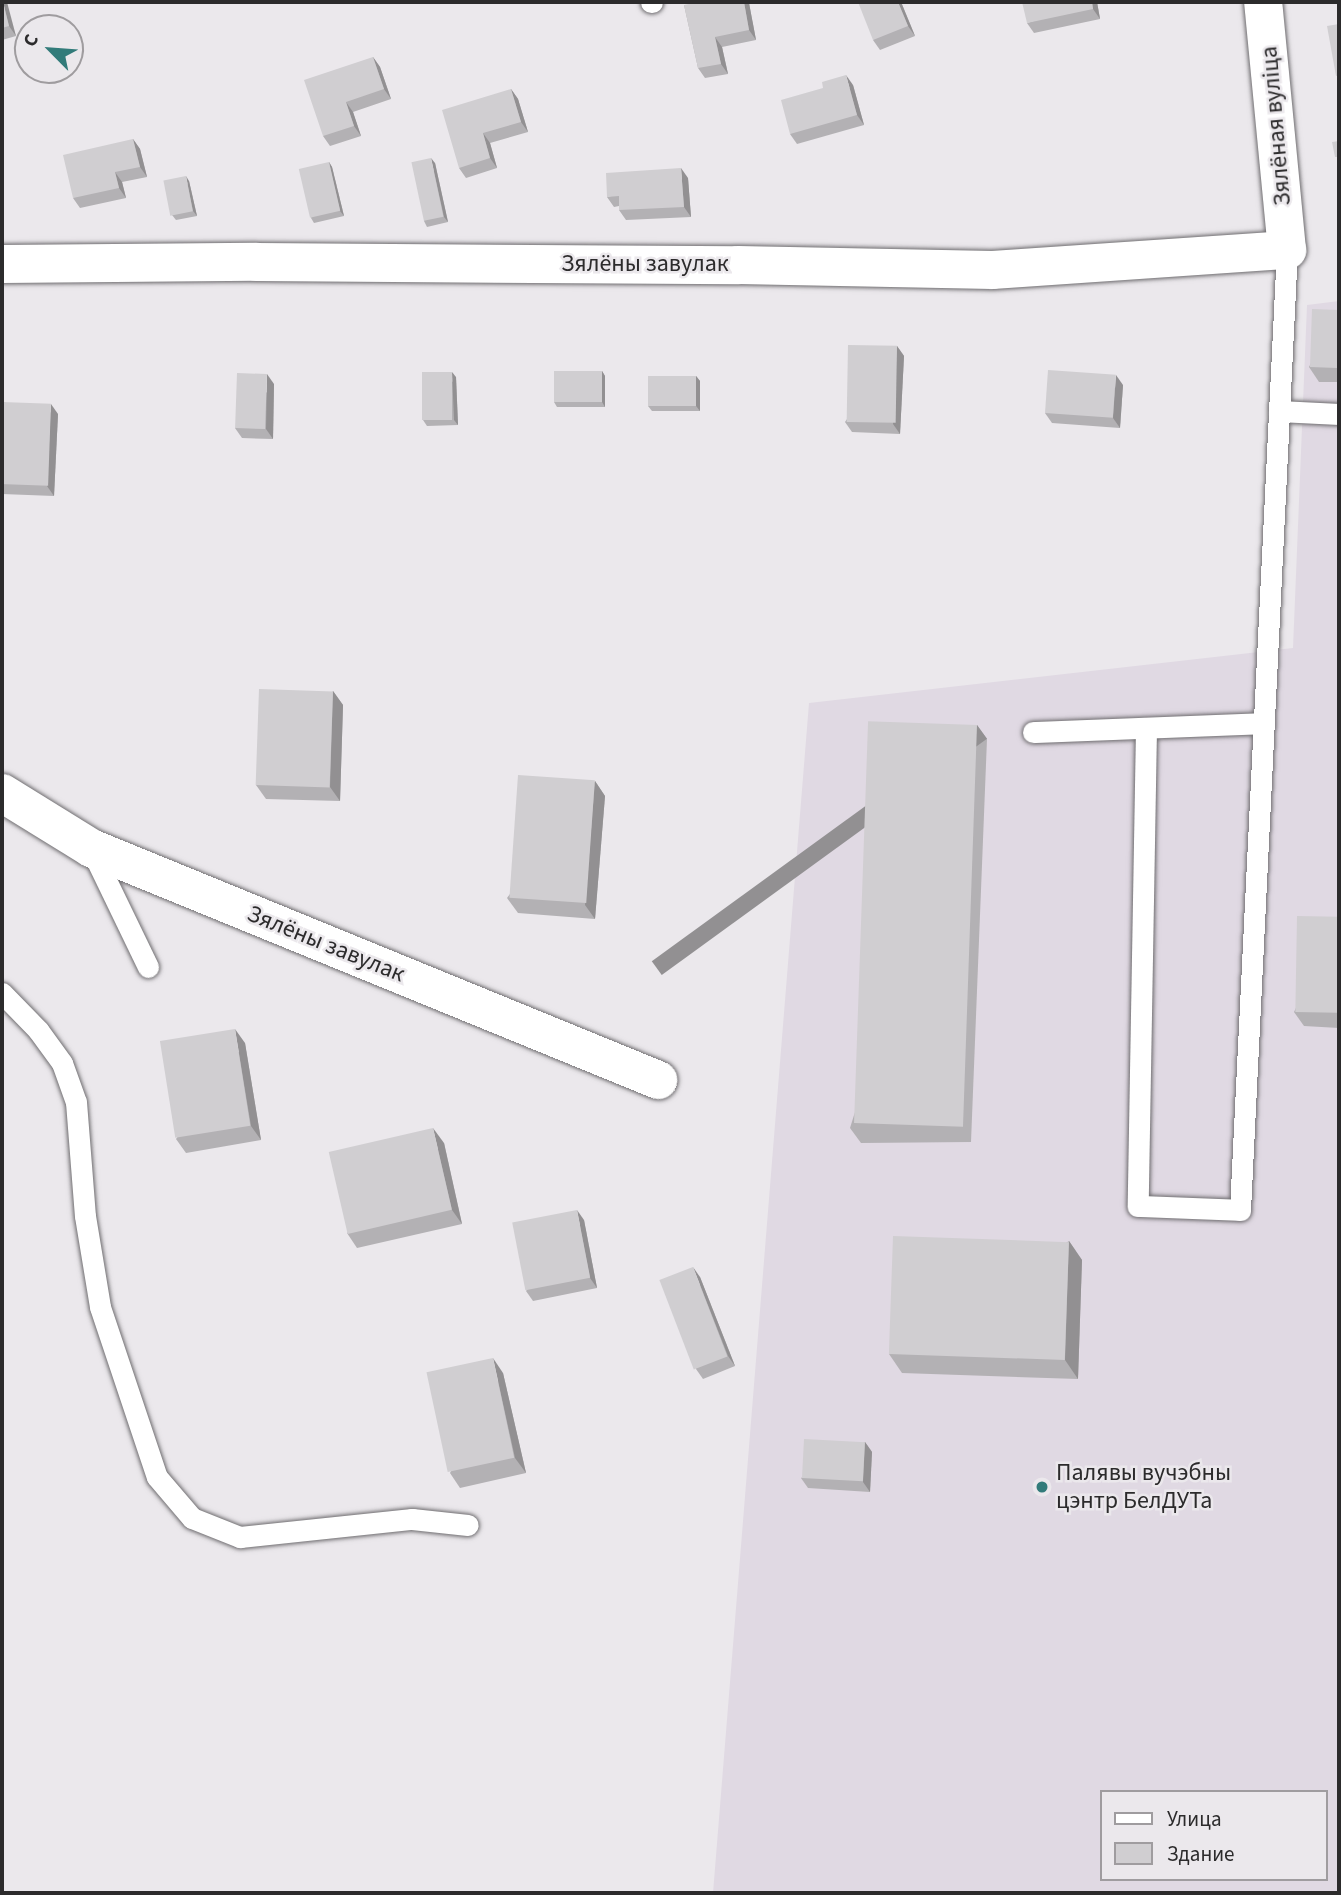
<!DOCTYPE html>
<meta charset="utf-8">
<style>
body{margin:0}
#map{position:relative;width:1341px;height:1895px;overflow:hidden;background:#ebe8ec;font-family:"Source Sans 3",sans-serif}
div>[style]{position:absolute}
.built>*{inset:0;background:#e0d9e3}
.roads{filter:drop-shadow(0 0 2px #6f6d70) drop-shadow(0 0 2px #6f6d70)}
.service>*{height:21px;margin:-10.5px;padding:0 10.5px;transform-origin:10.5px;border-radius:10.5px;background:#fff}
.minor>*{height:38px;margin:-19px;padding:0 19px;transform-origin:19px;border-radius:19px;background:#fff}
.wall>*{inset:0;background:#b3b1b4}
.shaded-wall>*{inset:0;background:#929092;transform-origin:0 0}
.building>*{inset:0;background:#d0ced1;transform-origin:0 0}
.dots>*{width:19px;height:19px;translate:-50% -50%;box-sizing:border-box;border:4px solid #ebe8ec;border-radius:50%}
span{translate:-50% -50%;white-space:nowrap;text-align:center;line-height:1.15;-webkit-text-stroke:5px #ebe8ec;paint-order:stroke}
.street-label{font-size:24px;color:#2c2b2c}
.poi-label{font-size:24px;color:#2c2b2c}
.left{translate:0 -50%;text-align:left}
.frame{position:absolute;inset:0;border:4px solid #2c2b2c;pointer-events:none}
.legend{position:absolute;left:1100px;top:1790px;width:228px;height:91px;box-sizing:border-box;background:#ebe8ec;border:2px solid #9f9c9f;margin:0;padding:9px 12px;list-style:none;font-size:21px;color:#2c2b2c}
.legend li{display:flex;align-items:center;gap:14px;height:35px}
.legend b{width:35px;border:2px solid #9f9c9f}
.north{position:absolute;left:14px;top:14px;width:70px;height:70px;box-sizing:border-box;background:#ebe8ec;border:2px solid #9f9c9f;border-radius:50%;rotate:295deg;font-size:19px;font-weight:700;line-height:28px;text-align:center;color:#2c2b2c}
.north::after{content:'';display:block;margin:auto;width:24px;height:32px;background:#327b7a;clip-path:polygon(50% 0,100% 100%,50% 72%,0 100%)}
</style>
<div id="map">
<div class="built">
<div style="clip-path:polygon(evenodd,1339px 301px,1339px 1893px,713px 1893px,809px 703px,1293px 648px,1307px 305px,1339px 301px,1101px 1792px,1325px 1792px,1325px 1879px,1101px 1879px,1101px 1792px)"></div>
</div>
<div class="roads">
<div class="service">
<div style="left:651px;top:2px;width:1px"></div>
<div style="left:1279px;top:411px;width:60px;rotate:2.9deg"></div>
<div style="left:1146px;top:728px;width:478px;rotate:91deg"></div>
<div style="left:1138px;top:1206px;width:102px;rotate:2.2deg"></div>
<div style="left:1240px;top:1210px;width:961px;rotate:-87.2deg"></div>
<div style="left:1033px;top:732px;width:230px;rotate:-2.2deg"></div>
<div style="left:91px;top:849px;width:131px;rotate:64.2deg"></div>
<div style="left:2px;top:993px;width:52px;rotate:45.8deg"></div>
<div style="left:38px;top:1030px;width:41px;rotate:54deg"></div>
<div style="left:62px;top:1063px;width:41px;rotate:70.3deg"></div>
<div style="left:76px;top:1102px;width:114px;rotate:85.5deg"></div>
<div style="left:85px;top:1216px;width:92px;rotate:80.6deg"></div>
<div style="left:100px;top:1307px;width:179px;rotate:71.5deg"></div>
<div style="left:157px;top:1477px;width:54px;rotate:49.5deg"></div>
<div style="left:192px;top:1518px;width:52px;rotate:21.6deg"></div>
<div style="left:240px;top:1537px;width:173px;rotate:-6deg"></div>
<div style="left:412px;top:1519px;width:56px;rotate:6.1deg"></div>
</div>
<div class="minor">
<div style="left:2px;top:264px;width:254px;rotate:-0.5deg"></div>
<div style="left:256px;top:262px;width:482px;rotate:0.4deg"></div>
<div style="left:738px;top:265px;width:255px;rotate:1.1deg"></div>
<div style="left:993px;top:270px;width:295px;rotate:-3.9deg"></div>
<div style="left:1287px;top:250px;width:249px;rotate:-95.5deg"></div>
<div style="left:2px;top:793px;width:105px;rotate:31.7deg"></div>
<div style="left:91px;top:848px;width:613px;rotate:22.25deg"></div>
</div>
</div>
<div class="wall">
<div style="clip-path:polygon(2px 2px,16px 36px,2px 40px)"></div>
<div style="clip-path:polygon(901px 2px,915px 36px,880px 50px,873px 40px)"></div>
<div style="clip-path:polygon(1097px 2px,1100px 19px,1034px 33px,1027px 23px)"></div>
<div style="clip-path:polygon(749px 3px,756px 40px,722px 47px,728px 74px,705px 78px,698px 68px,684px 5px)"></div>
<div style="clip-path:polygon(373px 57px,380px 67px,391px 99px,353px 112px,361px 136px,330px 146px,323px 136px)"></div>
<div style="clip-path:polygon(853px 85px,864px 125px,797px 144px,790px 134px)"></div>
<div style="clip-path:polygon(511px 89px,518px 99px,528px 132px,490px 143px,497px 168px,466px 178px,459px 168px)"></div>
<div style="clip-path:polygon(133px 139px,140px 149px,147px 177px,122px 182px,126px 198px,80px 208px,73px 198px)"></div>
<div style="clip-path:polygon(329px 162px,332px 167px,344px 216px,314px 223px,311px 218px)"></div>
<div style="clip-path:polygon(435px 163px,448px 222px,427px 227px,424px 221px)"></div>
<div style="clip-path:polygon(688px 178px,691px 217px,626px 220px,619px 210px,619px 206px,614px 207px,607px 197px)"></div>
<div style="clip-path:polygon(189px 181px,197px 216px,176px 220px,172px 215px)"></div>
<div style="clip-path:polygon(1339px 310px,1339px 382px,1319px 382px,1309px 367px)"></div>
<div style="clip-path:polygon(897px 346px,904px 356px,900px 434px,852px 432px,845px 422px)"></div>
<div style="clip-path:polygon(602px 371px,605px 376px,605px 407px,557px 407px,554px 402px)"></div>
<div style="clip-path:polygon(696px 376px,700px 381px,700px 411px,652px 411px,648px 406px)"></div>
<div style="clip-path:polygon(456px 377px,458px 425px,427px 426px,423px 420px)"></div>
<div style="clip-path:polygon(274px 384px,273px 439px,242px 438px,235px 428px)"></div>
<div style="clip-path:polygon(1123px 385px,1120px 428px,1052px 423px,1045px 413px)"></div>
<div style="clip-path:polygon(2px 402px,58px 414px,54px 496px,2px 494px)"></div>
<div style="clip-path:polygon(333px 691px,343px 705px,340px 801px,266px 799px,256px 785px)"></div>
<div style="clip-path:polygon(977px 725px,987px 739px,971px 1142px,861px 1143px,850px 1128px)"></div>
<div style="clip-path:polygon(595px 781px,605px 796px,595px 919px,518px 913px,507px 898px)"></div>
<div style="clip-path:polygon(1339px 917px,1339px 1028px,1304px 1026px,1294px 1012px)"></div>
<div style="clip-path:polygon(245px 1043px,261px 1140px,186px 1153px,176px 1139px)"></div>
<div style="clip-path:polygon(444px 1143px,462px 1224px,357px 1248px,347px 1233px)"></div>
<div style="clip-path:polygon(584px 1220px,597px 1288px,533px 1301px,526px 1291px)"></div>
<div style="clip-path:polygon(1069px 1241px,1082px 1260px,1078px 1379px,902px 1373px,889px 1354px)"></div>
<div style="clip-path:polygon(700px 1277px,735px 1366px,703px 1379px,696px 1369px)"></div>
<div style="clip-path:polygon(503px 1373px,526px 1473px,460px 1488px,450px 1473px)"></div>
<div style="clip-path:polygon(865px 1442px,872px 1452px,870px 1492px,808px 1488px,801px 1478px)"></div>
</div>
<div class="shaded-wall">
<div style="clip-path:polygon(3px 2px,7px 2px,16px 36px,9px 26px)"></div>
<div style="clip-path:polygon(744px 2px,748px 2px,749px 3px,756px 40px,749px 30px)"></div>
<div style="clip-path:polygon(898px 2px,901px 2px,915px 36px,908px 26px)"></div>
<div style="clip-path:polygon(1092px 2px,1097px 2px,1100px 19px,1093px 9px)"></div>
<div style="clip-path:polygon(715px 37px,722px 47px,728px 74px,721px 64px)"></div>
<div style="clip-path:polygon(373px 57px,380px 67px,391px 99px,384px 89px)"></div>
<div style="clip-path:polygon(846px 75px,853px 85px,864px 125px,857px 115px)"></div>
<div style="clip-path:polygon(511px 89px,518px 99px,528px 132px,521px 122px)"></div>
<div style="clip-path:polygon(346px 102px,353px 112px,361px 136px,354px 126px)"></div>
<div style="clip-path:polygon(483px 133px,490px 143px,497px 168px,490px 158px)"></div>
<div style="clip-path:polygon(133px 139px,140px 149px,147px 177px,140px 167px)"></div>
<div style="clip-path:polygon(431px 158px,435px 163px,448px 222px,444px 217px)"></div>
<div style="clip-path:polygon(329px 162px,332px 167px,344px 216px,340px 211px)"></div>
<div style="clip-path:polygon(681px 168px,688px 178px,691px 217px,684px 207px)"></div>
<div style="clip-path:polygon(115px 172px,122px 182px,126px 198px,119px 188px)"></div>
<div style="clip-path:polygon(186px 176px,189px 181px,197px 216px,193px 211px)"></div>
<div style="clip-path:polygon(897px 346px,904px 356px,900px 434px,893px 424px)"></div>
<div style="clip-path:polygon(602px 371px,605px 376px,605px 407px,602px 402px)"></div>
<div style="clip-path:polygon(452px 372px,456px 377px,458px 425px,454px 420px)"></div>
<div style="clip-path:polygon(267px 374px,274px 384px,273px 439px,266px 429px)"></div>
<div style="clip-path:polygon(1116px 375px,1123px 385px,1120px 428px,1113px 418px)"></div>
<div style="clip-path:polygon(696px 376px,700px 381px,700px 411px,696px 406px)"></div>
<div style="clip-path:polygon(51px 404px,58px 414px,54px 496px,47px 486px)"></div>
<div style="clip-path:polygon(333px 691px,343px 705px,340px 801px,330px 787px)"></div>
<div style="left:977px;top:725px;width:17px;height:402px;rotate:54deg"></div>
<div style="clip-path:polygon(595px 781px,605px 796px,595px 919px,585px 905px)"></div>
<div style="clip-path:polygon(235px 1029px,245px 1043px,261px 1140px,251px 1126px)"></div>
<div style="clip-path:polygon(433px 1128px,444px 1143px,462px 1224px,452px 1210px)"></div>
<div style="clip-path:polygon(577px 1210px,584px 1220px,597px 1288px,590px 1278px)"></div>
<div style="clip-path:polygon(1069px 1241px,1082px 1260px,1078px 1379px,1065px 1360px)"></div>
<div style="clip-path:polygon(693px 1267px,700px 1277px,735px 1366px,728px 1356px)"></div>
<div style="clip-path:polygon(493px 1358px,503px 1373px,526px 1473px,515px 1458px)"></div>
<div style="clip-path:polygon(865px 1442px,872px 1452px,870px 1492px,863px 1482px)"></div>
</div>
<div class="building">
<div style="clip-path:polygon(2px 2px,3px 2px,9px 26px,2px 28px)"></div>
<div style="clip-path:polygon(699px 2px,744px 2px,749px 30px,715px 37px,721px 64px,698px 68px,684px 5px)"></div>
<div style="clip-path:polygon(858px 2px,898px 2px,908px 26px,873px 40px)"></div>
<div style="clip-path:polygon(1022px 2px,1092px 2px,1093px 9px,1027px 23px)"></div>
<div style="clip-path:polygon(1339px 24px,1339px 75px,1336px 76px,1327px 26px)"></div>
<div style="clip-path:polygon(373px 57px,384px 89px,346px 102px,354px 126px,323px 136px,304px 80px)"></div>
<div style="clip-path:polygon(846px 75px,857px 115px,790px 134px,781px 100px,823px 88px,822px 82px)"></div>
<div style="clip-path:polygon(511px 89px,521px 122px,483px 133px,490px 158px,459px 168px,442px 110px)"></div>
<div style="clip-path:polygon(133px 139px,140px 167px,115px 172px,119px 188px,73px 198px,63px 155px)"></div>
<div style="clip-path:polygon(1339px 141px,1339px 157px,1335px 157px,1332px 142px)"></div>
<div style="left:431px;top:158px;width:60px;height:20px;rotate:78deg"></div>
<div style="left:329px;top:162px;width:50px;height:31px;rotate:77deg"></div>
<div style="clip-path:polygon(681px 168px,684px 207px,619px 210px,619px 196px,607px 197px,606px 173px)"></div>
<div style="left:186px;top:176px;width:36px;height:23px;rotate:79deg"></div>
<div style="left:1312px;top:309px;width:27px;height:58px;rotate:2deg"></div>
<div style="left:848px;top:345px;width:49px;height:77px;rotate:1deg"></div>
<div style="left:1048px;top:370px;width:68px;height:43px;rotate:4deg"></div>
<div style="left:554px;top:371px;width:48px;height:31px"></div>
<div style="left:422px;top:372px;width:30px;height:48px"></div>
<div style="left:237px;top:373px;width:30px;height:55px;rotate:2deg"></div>
<div style="left:648px;top:376px;width:48px;height:30px"></div>
<div style="left:2px;top:402px;width:49px;height:82px;rotate:2deg"></div>
<div style="left:259px;top:689px;width:74px;height:96px;rotate:2deg"></div>
<div style="left:977px;top:725px;width:402px;height:109px;rotate:92deg"></div>
<div style="left:518px;top:775px;width:77px;height:123px;rotate:4deg"></div>
<div style="left:1297px;top:916px;width:42px;height:96px;rotate:1deg"></div>
<div style="left:235px;top:1029px;width:98px;height:76px;rotate:81deg"></div>
<div style="left:433px;top:1128px;width:84px;height:107px;rotate:77deg"></div>
<div style="left:577px;top:1210px;width:69px;height:66px;rotate:79deg"></div>
<div style="left:893px;top:1236px;width:176px;height:118px;rotate:2deg"></div>
<div style="left:693px;top:1267px;width:96px;height:36px;rotate:69deg"></div>
<div style="left:493px;top:1358px;width:102px;height:68px;rotate:78deg"></div>
<div style="left:804px;top:1439px;width:61px;height:39px;rotate:3deg"></div>
</div>
<div class="dots">
<div style="left:1042px;top:1487px;background:#327b7a"></div>
</div>
<div class="street-label">
<span style="left:1276px;top:126px;rotate:-95deg">Зялёная вуліца</span>
<span style="left:645px;top:264px">Зялёны завулак</span>
<span style="left:326px;top:944px;rotate:22deg">Зялёны завулак</span>
</div>
<div class="poi-label">
<span class="left" style="left:1056px;top:1487px">Палявы вучэбны<br>цэнтр БелДУТа</span>
</div>
<div class="frame"></div>
<ul class="legend">
<li><b style="height:9px;background:#fff"></b>Улица</li>
<li><b style="height:19px;background:#d0ced1"></b>Здание</li>
</ul>
<div class="north">С</div>
</div>
